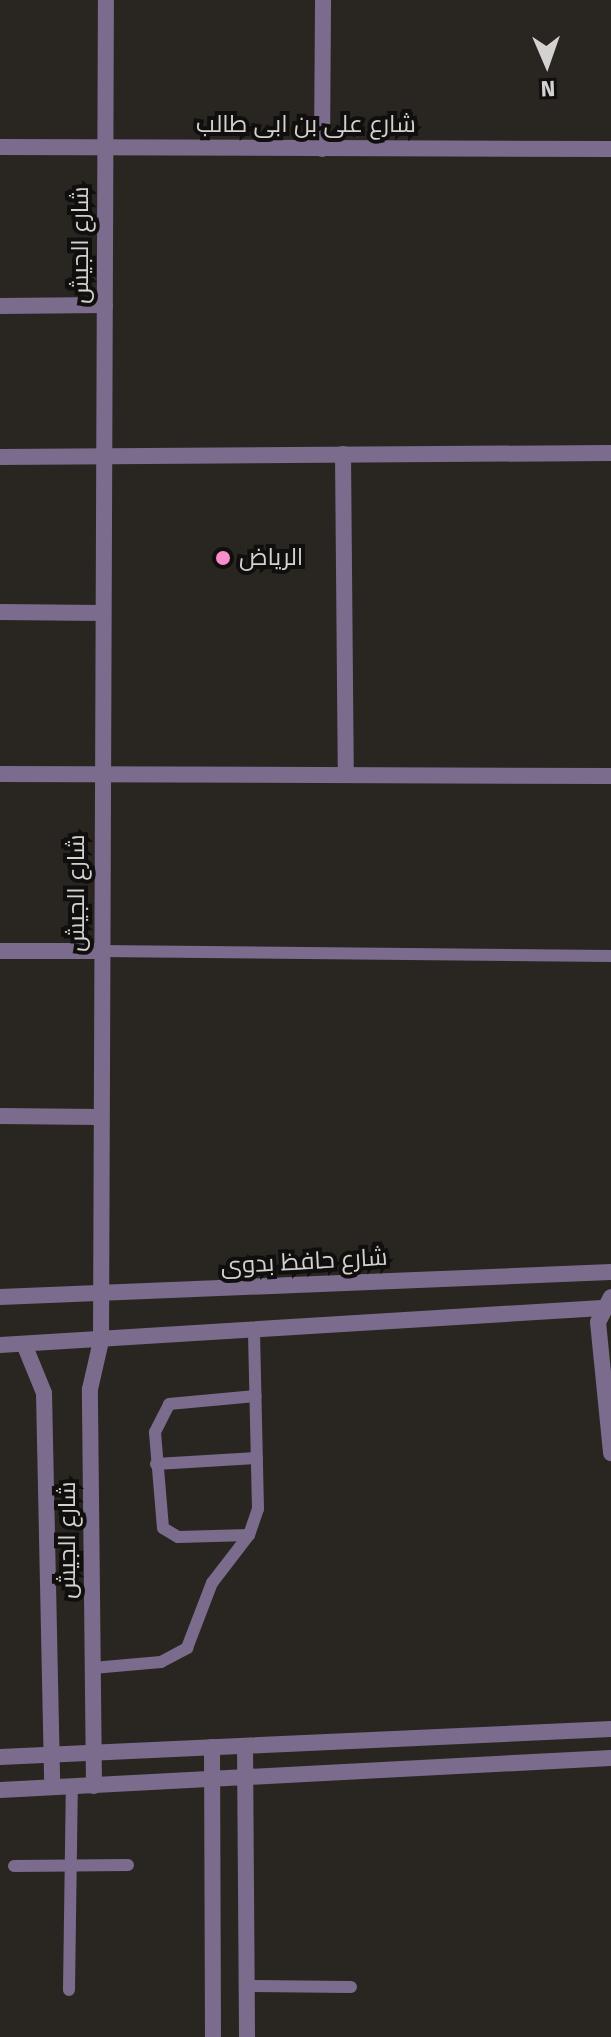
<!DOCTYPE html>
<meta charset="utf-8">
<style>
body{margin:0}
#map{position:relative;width:611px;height:2037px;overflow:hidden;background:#292622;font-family:"Fira Sans",Cairo,sans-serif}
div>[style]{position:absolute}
.service>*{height:12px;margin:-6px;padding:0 6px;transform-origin:6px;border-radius:6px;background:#7b6c8d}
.minor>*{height:16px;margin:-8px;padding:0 8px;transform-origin:8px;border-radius:8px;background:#7b6c8d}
.tertiary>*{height:16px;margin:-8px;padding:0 8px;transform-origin:8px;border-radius:8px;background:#7b6c8d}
.dots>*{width:22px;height:22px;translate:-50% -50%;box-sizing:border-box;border:4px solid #110f0d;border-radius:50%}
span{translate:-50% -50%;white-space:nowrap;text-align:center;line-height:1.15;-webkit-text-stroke:8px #110f0d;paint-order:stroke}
.street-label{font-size:24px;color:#d4d2d0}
.poi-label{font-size:24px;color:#d4d2d0}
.left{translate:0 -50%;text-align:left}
.north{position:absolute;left:507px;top:24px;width:80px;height:80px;-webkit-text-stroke:6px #110f0d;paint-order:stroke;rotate:178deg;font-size:22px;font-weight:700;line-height:32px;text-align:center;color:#d4d2d0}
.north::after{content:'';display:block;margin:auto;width:28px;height:36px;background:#d4d2d0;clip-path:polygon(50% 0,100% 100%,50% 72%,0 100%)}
</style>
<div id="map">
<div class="service">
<div style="left:100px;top:951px;width:511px;rotate:0.56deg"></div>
<div style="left:156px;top:1464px;width:101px;rotate:-3.4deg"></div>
<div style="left:249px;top:1535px;width:71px;rotate:178.4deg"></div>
<div style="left:178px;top:1537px;width:17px;rotate:-149deg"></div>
<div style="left:163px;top:1528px;width:96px;rotate:-94.8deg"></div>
<div style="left:155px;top:1432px;width:31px;rotate:-63deg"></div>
<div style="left:169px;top:1404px;width:87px;rotate:-5.3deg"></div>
<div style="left:93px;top:1668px;width:68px;rotate:-5deg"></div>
<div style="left:161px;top:1662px;width:30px;rotate:-28deg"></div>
<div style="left:187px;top:1648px;width:70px;rotate:-69deg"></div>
<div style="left:212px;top:1583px;width:61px;rotate:-52.4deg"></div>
<div style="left:249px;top:1535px;width:28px;rotate:-71deg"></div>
<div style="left:258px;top:1509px;width:174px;rotate:-91.3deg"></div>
<div style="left:14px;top:1866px;width:114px;rotate:-0.5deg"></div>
<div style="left:246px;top:1986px;width:105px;rotate:0.5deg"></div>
<div style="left:69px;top:1990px;width:204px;rotate:-89.2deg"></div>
</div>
<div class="minor">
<div style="left:0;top:147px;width:611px;rotate:0.19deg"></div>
<div style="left:322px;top:149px;width:149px;rotate:-89.6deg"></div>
<div style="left:0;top:306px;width:105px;rotate:-0.5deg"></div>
<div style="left:343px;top:454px;width:321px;rotate:89.5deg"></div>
<div style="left:0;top:457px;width:611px;rotate:-0.38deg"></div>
<div style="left:0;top:612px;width:103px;rotate:0.6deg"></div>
<div style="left:0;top:774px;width:611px;rotate:0.19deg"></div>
<div style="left:0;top:951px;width:100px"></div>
<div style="left:0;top:1116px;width:99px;rotate:0.6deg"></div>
<div style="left:0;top:1297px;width:612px;rotate:-2.34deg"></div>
<div style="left:611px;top:1297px;width:28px;rotate:117deg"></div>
<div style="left:598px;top:1322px;width:132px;rotate:84.3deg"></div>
<div style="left:0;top:1345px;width:603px;rotate:-3.52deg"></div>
<div style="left:245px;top:1746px;width:291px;rotate:89.6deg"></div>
<div style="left:212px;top:1747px;width:290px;rotate:89.8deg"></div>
<div style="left:0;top:1757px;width:612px;rotate:-2.62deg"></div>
<div style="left:0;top:1790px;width:612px;rotate:-3deg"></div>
</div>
<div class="tertiary">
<div style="left:24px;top:1344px;width:53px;rotate:67.8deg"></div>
<div style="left:44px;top:1393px;width:394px;rotate:88.8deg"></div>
<div style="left:94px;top:1786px;width:397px;rotate:-90.6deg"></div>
<div style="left:90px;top:1389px;width:49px;rotate:-77.1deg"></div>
<div style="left:101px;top:1341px;width:1341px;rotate:-89.79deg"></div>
</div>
<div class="dots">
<div style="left:223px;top:558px;background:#f98fca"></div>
</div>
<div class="street-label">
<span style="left:306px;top:125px">شارع على بن ابى طالب</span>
<span style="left:81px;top:245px;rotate:-90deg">شارع الجيش</span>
<span style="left:77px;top:893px;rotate:-90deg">شارع الجيش</span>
<span style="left:304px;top:1262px;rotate:-3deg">شارع حافظ بدوى</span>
<span style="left:68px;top:1540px;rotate:-90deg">شارع الجيش</span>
</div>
<div class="poi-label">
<span class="left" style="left:239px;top:558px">الرياض</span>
</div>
<div class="north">N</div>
</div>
